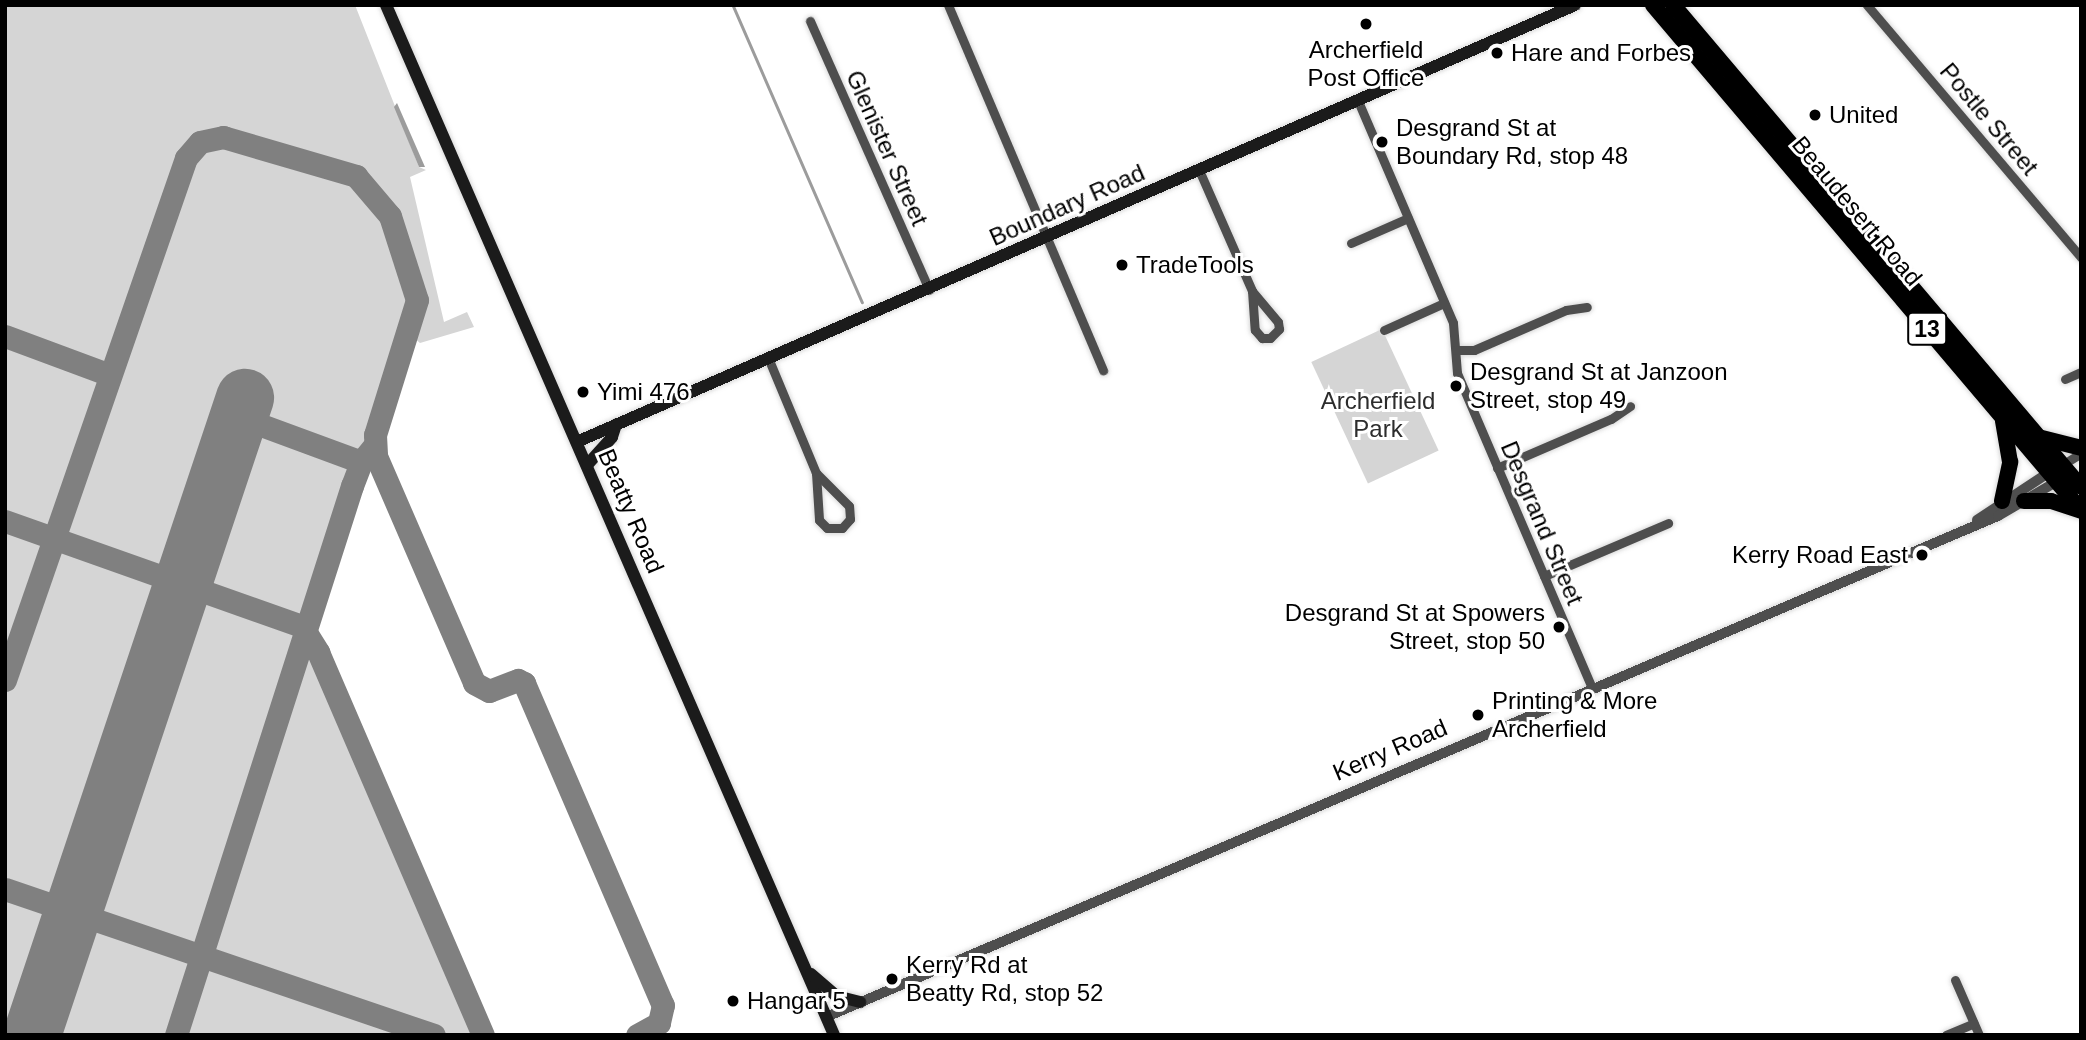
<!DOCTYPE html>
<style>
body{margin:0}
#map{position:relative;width:2086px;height:1040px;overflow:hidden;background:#fff;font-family:Helvetica,sans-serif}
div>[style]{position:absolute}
.green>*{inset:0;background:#d5d5d5;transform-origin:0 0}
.water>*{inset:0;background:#9c9c9c}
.stream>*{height:2.5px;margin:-1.25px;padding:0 1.25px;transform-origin:1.25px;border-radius:1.25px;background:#9c9c9c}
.taxiway>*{height:23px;margin:-11.5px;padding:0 11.5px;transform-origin:11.5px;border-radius:11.5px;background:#808080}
.runway>*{height:58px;margin:-29px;padding:0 29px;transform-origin:29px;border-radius:29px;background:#808080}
.roads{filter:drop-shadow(0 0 2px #dbdbdb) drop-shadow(0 0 2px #dbdbdb)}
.minor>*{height:9px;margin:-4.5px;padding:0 4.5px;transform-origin:4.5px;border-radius:4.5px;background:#4e4e4e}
.tertiary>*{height:10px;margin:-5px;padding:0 5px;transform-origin:5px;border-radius:5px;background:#4e4e4e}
.secondary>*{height:12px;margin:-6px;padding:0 6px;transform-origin:6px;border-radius:6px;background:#1b1b1b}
.trunk>*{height:16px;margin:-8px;padding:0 8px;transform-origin:8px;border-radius:8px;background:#000}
.dots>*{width:19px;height:19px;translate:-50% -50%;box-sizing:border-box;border:4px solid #fff;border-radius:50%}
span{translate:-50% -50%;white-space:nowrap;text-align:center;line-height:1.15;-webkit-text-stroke:6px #fff;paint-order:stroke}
.shield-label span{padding:2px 5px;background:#fff;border:2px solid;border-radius:5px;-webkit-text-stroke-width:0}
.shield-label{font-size:23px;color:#000;font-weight:700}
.poi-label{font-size:24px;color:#000}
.left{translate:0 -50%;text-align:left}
.right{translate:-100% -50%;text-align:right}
.street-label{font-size:24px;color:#000}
.park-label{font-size:24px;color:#2c2c2c}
.frame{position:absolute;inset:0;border:7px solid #000;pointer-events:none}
</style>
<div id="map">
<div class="green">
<div style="clip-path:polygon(5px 5px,355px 5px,419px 167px,426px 170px,410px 177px,444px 322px,467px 312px,474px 327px,420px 343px,414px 338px,417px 316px,408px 318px,302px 631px,474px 1035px,5px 1035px)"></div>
<div style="left:1382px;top:329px;width:134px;height:78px;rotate:65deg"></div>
</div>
<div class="water">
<div style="clip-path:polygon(397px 103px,425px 167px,419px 167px,394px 107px)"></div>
</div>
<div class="stream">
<div style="left:733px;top:5px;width:324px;rotate:66.5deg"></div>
</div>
<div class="taxiway">
<div style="left:5px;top:336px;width:112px;rotate:20.4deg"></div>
<div style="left:239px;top:417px;width:130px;rotate:20.2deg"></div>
<div style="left:5px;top:521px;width:315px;rotate:19.5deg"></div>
<div style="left:302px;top:626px;width:31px;rotate:58deg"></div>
<div style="left:318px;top:652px;width:417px;rotate:66.7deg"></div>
<div style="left:5px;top:680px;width:552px;rotate:-70.88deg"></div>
<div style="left:186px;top:158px;width:21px;rotate:-49deg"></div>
<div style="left:200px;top:142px;width:24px;rotate:-12deg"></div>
<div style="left:223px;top:137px;width:139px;rotate:16.3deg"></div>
<div style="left:356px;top:176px;width:52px;rotate:49.6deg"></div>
<div style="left:390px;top:216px;width:88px;rotate:72.2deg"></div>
<div style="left:417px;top:300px;width:141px;rotate:107.3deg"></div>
<div style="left:375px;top:435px;width:21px;rotate:87deg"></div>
<div style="left:376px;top:456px;width:247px;rotate:66.6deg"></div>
<div style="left:474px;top:683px;width:17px;rotate:28deg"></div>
<div style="left:489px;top:691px;width:31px;rotate:-21deg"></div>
<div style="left:518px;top:680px;width:7px;rotate:27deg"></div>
<div style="left:524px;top:683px;width:351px;rotate:66.7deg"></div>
<div style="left:663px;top:1005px;width:18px;rotate:103deg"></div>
<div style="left:659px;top:1023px;width:25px;rotate:151deg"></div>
<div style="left:5px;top:889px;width:453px;rotate:18.8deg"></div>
<div style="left:176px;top:1035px;width:577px;rotate:-72.23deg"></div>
<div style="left:352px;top:486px;width:26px;rotate:-69deg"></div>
<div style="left:361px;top:462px;width:21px;rotate:-51deg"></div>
</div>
<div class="runway">
<div style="left:32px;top:1035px;width:672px;rotate:-71.51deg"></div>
</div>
<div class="roads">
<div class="minor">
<div style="left:948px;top:5px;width:397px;rotate:67deg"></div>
<div style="left:1867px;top:5px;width:331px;rotate:49.7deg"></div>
<div style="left:810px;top:21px;width:294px;rotate:66.1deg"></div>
<div style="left:1358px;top:101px;width:241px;rotate:66.8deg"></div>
<div style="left:1453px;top:323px;width:50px;rotate:85.4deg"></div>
<div style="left:1457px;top:373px;width:343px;rotate:66.8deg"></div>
<div style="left:1199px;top:170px;width:132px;rotate:66.3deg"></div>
<div style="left:1252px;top:291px;width:39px;rotate:86deg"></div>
<div style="left:1255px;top:330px;width:11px;rotate:49deg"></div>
<div style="left:1262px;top:338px;width:8px"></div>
<div style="left:1270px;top:338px;width:13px;rotate:-45deg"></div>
<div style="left:1279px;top:329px;width:7px;rotate:-98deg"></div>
<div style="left:1278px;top:322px;width:40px;rotate:-130deg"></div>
<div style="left:1351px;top:243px;width:62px;rotate:-23.7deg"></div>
<div style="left:1384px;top:330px;width:66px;rotate:-24.2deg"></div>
<div style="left:1456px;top:350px;width:18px"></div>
<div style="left:1474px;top:350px;width:100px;rotate:-23.5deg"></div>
<div style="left:1566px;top:310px;width:21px;rotate:-8deg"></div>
<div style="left:769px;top:360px;width:122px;rotate:67.4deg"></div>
<div style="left:816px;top:473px;width:47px;rotate:86.3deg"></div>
<div style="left:819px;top:520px;width:11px;rotate:45deg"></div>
<div style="left:827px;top:528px;width:15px"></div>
<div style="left:842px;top:528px;width:12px;rotate:-48deg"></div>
<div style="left:850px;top:519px;width:13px;rotate:-94deg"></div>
<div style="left:849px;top:506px;width:47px;rotate:-135deg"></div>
<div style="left:2065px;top:379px;width:17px;rotate:-24deg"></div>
<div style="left:2062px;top:465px;width:22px;rotate:-32deg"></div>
<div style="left:1497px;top:468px;width:124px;rotate:-23.3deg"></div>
<div style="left:1611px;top:419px;width:23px;rotate:-34deg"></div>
<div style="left:1544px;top:576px;width:135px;rotate:-23.1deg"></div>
<div style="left:1955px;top:980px;width:60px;rotate:66.4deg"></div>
<div style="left:1946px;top:1035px;width:30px;rotate:-23deg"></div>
</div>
<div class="tertiary">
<div style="left:1977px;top:520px;width:92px;rotate:-33.5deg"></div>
<div style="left:826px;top:1017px;width:1275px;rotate:-23.15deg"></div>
<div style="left:1998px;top:516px;width:73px;rotate:-30.4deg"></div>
</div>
<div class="secondary">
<div style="left:386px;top:5px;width:1123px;rotate:66.49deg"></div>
<div style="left:579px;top:441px;width:1087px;rotate:-23.64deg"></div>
<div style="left:588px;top:464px;width:36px;rotate:-48deg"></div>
<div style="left:612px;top:437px;width:13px;rotate:-72deg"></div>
<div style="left:811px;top:974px;width:33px;rotate:41deg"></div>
<div style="left:836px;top:996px;width:25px;rotate:14deg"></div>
</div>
<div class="trunk">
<div style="left:1653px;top:5px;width:662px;rotate:49.72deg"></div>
<div style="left:1673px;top:5px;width:631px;rotate:49.75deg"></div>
<div style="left:2038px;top:437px;width:44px;rotate:14.3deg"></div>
<div style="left:2002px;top:501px;width:40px;rotate:-78deg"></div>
<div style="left:2010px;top:462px;width:42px;rotate:-99.7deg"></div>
<div style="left:2024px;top:501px;width:27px"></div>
<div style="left:2051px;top:501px;width:32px;rotate:18deg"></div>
</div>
</div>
<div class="dots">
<div style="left:1366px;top:24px;background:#000"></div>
<div style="left:1497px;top:53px;background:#000"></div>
<div style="left:1815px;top:115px;background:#000"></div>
<div style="left:1382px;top:142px;background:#000"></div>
<div style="left:1122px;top:265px;background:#000"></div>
<div style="left:1456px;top:386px;background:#000"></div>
<div style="left:583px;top:392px;background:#000"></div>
<div style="left:1922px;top:555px;background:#000"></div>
<div style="left:1559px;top:627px;background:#000"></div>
<div style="left:1478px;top:715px;background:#000"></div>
<div style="left:892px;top:979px;background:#000"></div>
<div style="left:733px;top:1001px;background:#000"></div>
</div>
<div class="shield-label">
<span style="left:1927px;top:329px">13</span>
</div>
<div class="poi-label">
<span style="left:1366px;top:64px">Archerfield<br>Post Office</span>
<span class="left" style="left:1511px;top:53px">Hare and Forbes</span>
<span class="left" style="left:1829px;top:115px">United</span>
<span class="left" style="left:1396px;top:142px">Desgrand St at<br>Boundary Rd, stop 48</span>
<span class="left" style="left:1136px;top:265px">TradeTools</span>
<span class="left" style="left:1470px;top:386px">Desgrand St at Janzoon<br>Street, stop 49</span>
<span class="left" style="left:597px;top:392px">Yimi 476</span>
<span class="right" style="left:1908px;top:555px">Kerry Road East</span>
<span class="right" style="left:1545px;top:627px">Desgrand St at Spowers<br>Street, stop 50</span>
<span class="left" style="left:1492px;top:715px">Printing &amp; More<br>Archerfield</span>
<span class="left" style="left:906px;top:979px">Kerry Rd at<br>Beatty Rd, stop 52</span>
<span class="left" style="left:747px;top:1001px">Hangar 5</span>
</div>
<div class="street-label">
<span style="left:1989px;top:119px;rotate:50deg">Postle Street</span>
<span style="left:887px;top:148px;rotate:66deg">Glenister Street</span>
<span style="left:1067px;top:205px;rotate:-24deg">Boundary Road</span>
<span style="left:1857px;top:211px;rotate:50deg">Beaudesert Road</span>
<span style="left:631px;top:511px;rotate:67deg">Beatty Road</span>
<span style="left:1542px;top:523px;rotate:67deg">Desgrand Street</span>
<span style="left:1390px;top:750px;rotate:-23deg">Kerry Road</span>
</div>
<div class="park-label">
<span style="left:1378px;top:415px">Archerfield<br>Park</span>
</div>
<div class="frame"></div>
</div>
